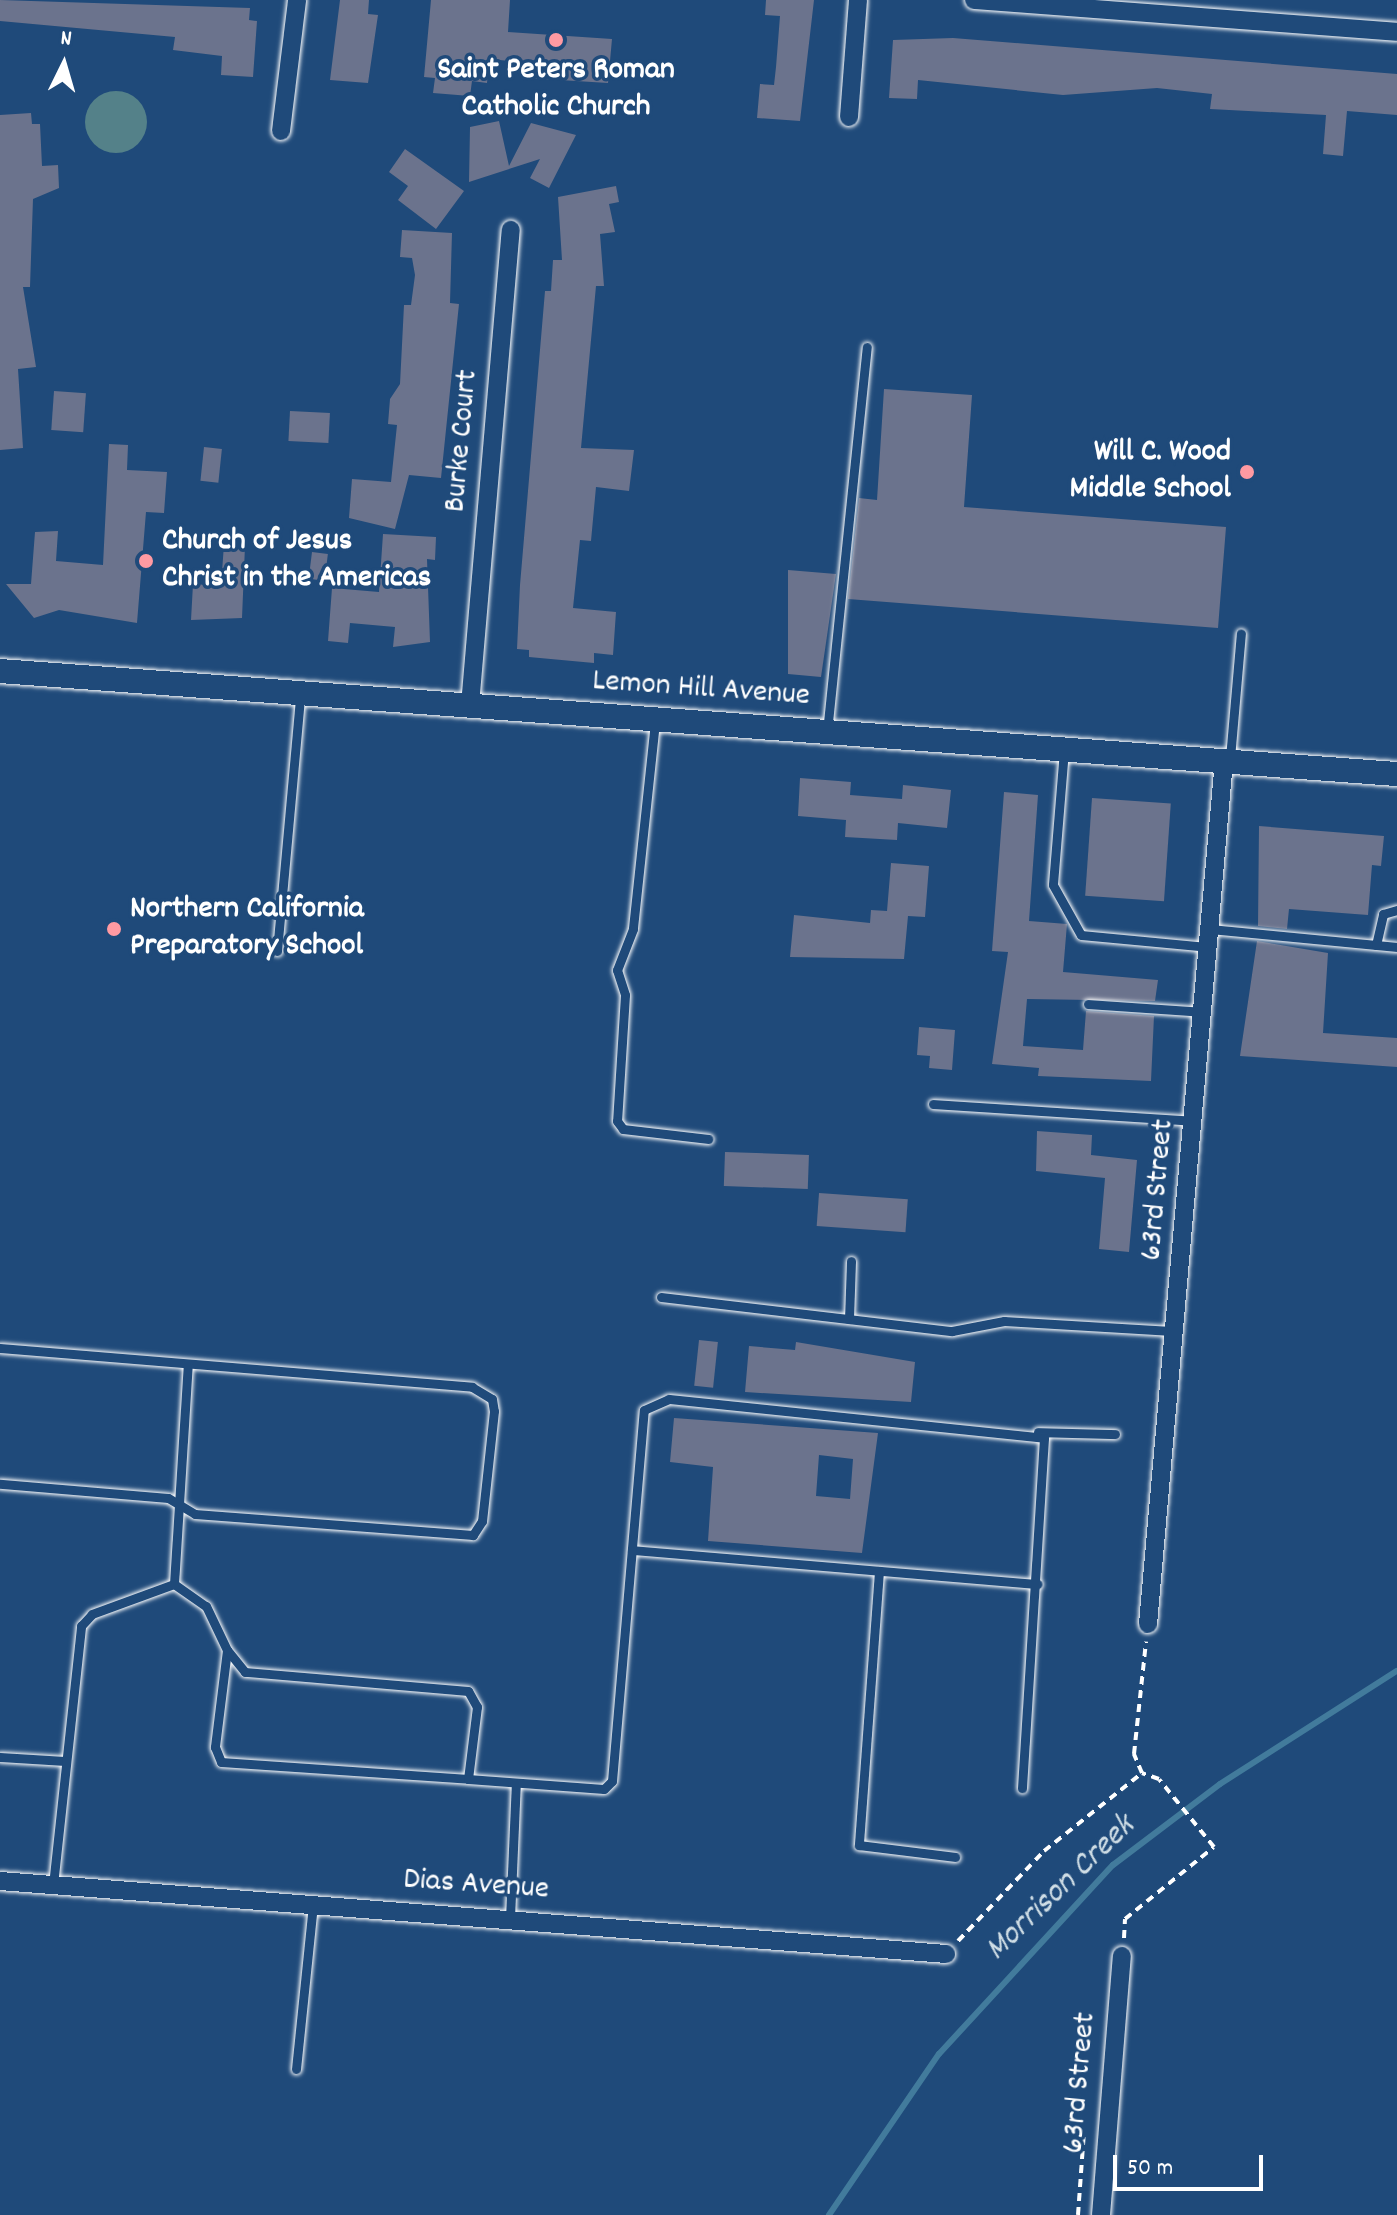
<!DOCTYPE html>
<style>
body{margin:0}
#map{position:relative;width:1397px;height:2215px;overflow:hidden;background:#1f4a7a;font-family:Dekko,sans-serif}
div>[style]{position:absolute}
.green>*{inset:0;background:#548189}
.round{border-radius:50%}
.stream>*{height:6px;margin:-3px;padding:0 3px;transform-origin:3px;border-radius:3px;background:#427b9c}
.building>*{inset:0;background:#6b738d;transform-origin:0 0}
.path>*{height:4px;margin-top:-2px;transform-origin:0;background:repeating-linear-gradient(90deg,#fff 0 8px,transparent 0 14px)}
.roads{filter:drop-shadow(0 0 2px #fff) drop-shadow(0 0 2px #fff)}
.lane>*{height:9px;margin:-4.5px;padding:0 4.5px;transform-origin:4.5px;border-radius:4.5px;background:#1f4a7a}
.street>*{height:18px;margin:-9px;padding:0 9px;transform-origin:9px;border-radius:9px;background:#1f4a7a}
.secondary>*{height:24px;margin:-12px;padding:0 12px;transform-origin:12px;border-radius:12px;background:#1f4a7a}
.dots>*{width:22px;height:22px;translate:-50% -50%;box-sizing:border-box;border:4px solid #1f4a7a;border-radius:50%}
span{translate:-50% -50%;white-space:nowrap;text-align:center;line-height:1.15;-webkit-text-stroke:7px #1f4a7a;paint-order:stroke}
.poi-label{font-size:32px;color:#fff;font-weight:700}
.right{translate:-100% -50%;text-align:right}
.left{translate:0 -50%;text-align:left}
.street-label{font-size:32px;color:#fff}
.water-label{font-size:34px;color:#d0dee6;font-style:italic}
.north{position:absolute;left:24px;top:24px;width:80px;height:80px;-webkit-text-stroke:6px #1f4a7a;paint-order:stroke;rotate:5deg;font-size:22px;font-weight:700;line-height:32px;text-align:center;color:#fff}
.north::after{content:'';display:block;margin:auto;width:28px;height:36px;background:#fff;clip-path:polygon(50% 0,100% 100%,50% 72%,0 100%)}
.scale{position:absolute;left:1113px;top:2155px;width:150px;height:36px;box-sizing:border-box;border:4px solid #fff;border-top:0;padding-left:10px;font-size:24px;line-height:28px;white-space:nowrap;color:#fff;-webkit-text-stroke:6px #1f4a7a;paint-order:stroke}
</style>
<div id="map">
<div class="green">
<div class="round" style="left:85px;top:91px;width:62px;height:62px"></div>
</div>
<div class="stream">
<div style="left:829px;top:2215px;width:195px;rotate:-55.7deg"></div>
<div style="left:939px;top:2054px;width:257px;rotate:-47.4deg"></div>
<div style="left:1113px;top:1865px;width:134px;rotate:-37.1deg"></div>
<div style="left:1220px;top:1784px;width:210px;rotate:-32.6deg"></div>
</div>
<div class="building">
<div style="clip-path:polygon(0 0,250px 8px,249px 20px,257px 21px,253px 77px,221px 75px,222px 56px,173px 50px,175px 37px,0 21px)"></div>
<div style="clip-path:polygon(340px 0,369px 0,368px 14px,378px 15px,368px 83px,330px 80px)"></div>
<div style="clip-path:polygon(431px 0,510px 0,508px 32px,612px 39px,608px 83px,528px 78px,529px 63px,489px 59px,487px 83px,472px 81px,470px 96px,433px 93px,435px 78px,424px 77px)"></div>
<div style="clip-path:polygon(766px 0,814px 0,800px 121px,757px 118px,760px 84px,774px 85px,776px 67px,780px 16px,765px 15px)"></div>
<div style="clip-path:polygon(953px 38px,1397px 74px,1397px 115px,1347px 111px,1343px 156px,1323px 154px,1326px 115px,1210px 109px,1212px 94px,1157px 88px,1063px 95px,918px 80px,917px 99px,889px 98px,893px 40px)"></div>
<div style="clip-path:polygon(31px 113px,32px 124px,40px 124px,42px 166px,58px 165px,59px 188px,33px 199px,30px 287px,23px 287px,36px 367px,18px 369px,23px 448px,0 450px,0 115px)"></div>
<div style="clip-path:polygon(499px 121px,509px 166px,531px 123px,576px 135px,549px 188px,530px 178px,540px 159px,469px 182px,470px 127px)"></div>
<div style="clip-path:polygon(405px 149px,464px 191px,436px 229px,398px 200px,408px 186px,389px 172px)"></div>
<div style="clip-path:polygon(616px 186px,619px 202px,609px 204px,615px 232px,600px 234px,604px 286px,596px 286px,581px 448px,634px 450px,629px 491px,596px 487px,591px 541px,580px 540px,573px 608px,616px 612px,613px 655px,594px 653px,594px 663px,529px 657px,529px 650px,517px 649px,520px 585px,545px 291px,551px 291px,553px 260px,562px 260px,558px 197px)"></div>
<div style="clip-path:polygon(402px 230px,452px 233px,450px 303px,459px 304px,441px 478px,409px 475px,395px 529px,349px 518px,352px 479px,391px 482px,397px 425px,388px 424px,390px 399px,400px 384px,404px 305px,411px 305px,415px 275px,412px 258px,400px 257px)"></div>
<div style="clip-path:polygon(884px 389px,972px 395px,964px 507px,1226px 527px,1218px 628px,848px 599px,859px 498px,877px 500px)"></div>
<div style="left:54px;top:391px;width:32px;height:39px;rotate:4deg"></div>
<div style="left:290px;top:411px;width:40px;height:30px;rotate:3deg"></div>
<div style="clip-path:polygon(109px 444px,128px 445px,127px 470px,167px 472px,164px 513px,146px 512px,137px 623px,59px 610px,34px 618px,6px 584px,31px 584px,35px 532px,58px 531px,56px 561px,103px 565px)"></div>
<div style="left:204px;top:447px;width:18px;height:34px;rotate:6deg"></div>
<div style="clip-path:polygon(383px 534px,436px 537px,435px 560px,427px 559px,430px 642px,393px 647px,395px 627px,350px 623px,348px 643px,328px 641px,332px 588px,379px 592px)"></div>
<div style="clip-path:polygon(224px 544px,245px 546px,242px 618px,191px 620px,193px 584px,221px 586px)"></div>
<div style="left:312px;top:552px;width:16px;height:27px;rotate:7deg"></div>
<div style="clip-path:polygon(788px 570px,836px 574px,821px 677px,788px 674px)"></div>
<div style="clip-path:polygon(800px 778px,851px 782px,850px 795px,902px 799px,903px 785px,951px 790px,947px 828px,898px 823px,897px 840px,845px 837px,846px 820px,798px 816px)"></div>
<div style="clip-path:polygon(1004px 792px,1038px 795px,1029px 921px,1067px 924px,1063px 972px,1158px 980px,1155px 1001px,1027px 999px,1023px 1046px,1083px 1050px,1086px 1011px,1154px 1016px,1151px 1081px,1038px 1076px,1039px 1068px,992px 1064px,1008px 952px,992px 951px)"></div>
<div style="left:1092px;top:798px;width:79px;height:98px;rotate:4deg"></div>
<div style="clip-path:polygon(1259px 826px,1384px 836px,1381px 866px,1372px 865px,1368px 915px,1289px 909px,1287px 929px,1258px 926px)"></div>
<div style="clip-path:polygon(891px 863px,929px 866px,925px 917px,908px 916px,904px 959px,790px 957px,794px 915px,870px 923px,871px 910px,887px 911px)"></div>
<div style="clip-path:polygon(1257px 941px,1328px 953px,1323px 1033px,1397px 1038px,1397px 1067px,1240px 1056px)"></div>
<div style="clip-path:polygon(919px 1027px,955px 1030px,952px 1070px,929px 1068px,930px 1056px,917px 1055px)"></div>
<div style="clip-path:polygon(1037px 1131px,1092px 1135px,1091px 1155px,1137px 1160px,1129px 1252px,1099px 1249px,1105px 1178px,1036px 1171px)"></div>
<div style="left:725px;top:1152px;width:84px;height:34px;rotate:2deg"></div>
<div style="left:819px;top:1193px;width:89px;height:33px;rotate:4deg"></div>
<div style="left:699px;top:1340px;width:19px;height:46px;rotate:6deg"></div>
<div style="clip-path:polygon(796px 1342px,915px 1362px,911px 1402px,745px 1392px,749px 1346px,795px 1350px)"></div>
<div style="clip-path:polygon(evenodd,674px 1418px,878px 1433px,862px 1553px,708px 1541px,713px 1467px,670px 1462px,674px 1418px,819px 1455px,853px 1459px,850px 1499px,816px 1496px,819px 1455px)"></div>
</div>
<div class="path">
<div style="left:1124px;top:1938px;width:19px;rotate:-87deg"></div>
<div style="left:1125px;top:1919px;width:114px;rotate:-39deg"></div>
<div style="left:1214px;top:1847px;width:87px;rotate:-129deg"></div>
<div style="left:1159px;top:1779px;width:18px;rotate:-161deg"></div>
<div style="left:958px;top:1941px;width:124px;rotate:-46.3deg"></div>
<div style="left:1044px;top:1851px;width:125px;rotate:-38.5deg"></div>
<div style="left:1142px;top:1773px;width:21px;rotate:-113deg"></div>
<div style="left:1134px;top:1754px;width:113px;rotate:-83.9deg"></div>
<div style="left:1078px;top:2215px;width:84px;rotate:-85.9deg"></div>
</div>
<div class="roads">
<div class="lane">
<div style="left:655px;top:722px;width:208px;rotate:96.1deg"></div>
<div style="left:633px;top:929px;width:44px;rotate:111.3deg"></div>
<div style="left:617px;top:970px;width:26px;rotate:72deg"></div>
<div style="left:625px;top:995px;width:126px;rotate:93.6deg"></div>
<div style="left:617px;top:1121px;width:10px;rotate:53deg"></div>
<div style="left:623px;top:1129px;width:86px;rotate:6.7deg"></div>
<div style="left:827px;top:732px;width:387px;rotate:-84.1deg"></div>
<div style="left:1064px;top:750px;width:135px;rotate:94.7deg"></div>
<div style="left:1053px;top:885px;width:57px;rotate:60.8deg"></div>
<div style="left:1081px;top:935px;width:129px;rotate:5.4deg"></div>
<div style="left:1230px;top:758px;width:125px;rotate:-85deg"></div>
<div style="left:1210px;top:929px;width:188px;rotate:5.5deg"></div>
<div style="left:1376px;top:945px;width:32px;rotate:-77deg"></div>
<div style="left:1383px;top:914px;width:15px;rotate:-16deg"></div>
<div style="left:277px;top:951px;width:256px;rotate:-84.8deg"></div>
<div style="left:1088px;top:1004px;width:116px;rotate:3.9deg"></div>
<div style="left:933px;top:1104px;width:263px;rotate:3.7deg"></div>
<div style="left:661px;top:1297px;width:293px;rotate:6.7deg"></div>
<div style="left:952px;top:1331px;width:53px;rotate:-10.9deg"></div>
<div style="left:1004px;top:1321px;width:170px;rotate:3.4deg"></div>
<div style="left:849px;top:1319px;width:58px;rotate:-88deg"></div>
<div style="left:0;top:1348px;width:474px;rotate:4.7deg"></div>
<div style="left:472px;top:1387px;width:23px;rotate:31deg"></div>
<div style="left:492px;top:1399px;width:12px;rotate:81deg"></div>
<div style="left:494px;top:1411px;width:111px;rotate:96.2deg"></div>
<div style="left:482px;top:1521px;width:17px;rotate:123deg"></div>
<div style="left:473px;top:1535px;width:279px;rotate:-175.7deg"></div>
<div style="left:195px;top:1514px;width:31px;rotate:-149deg"></div>
<div style="left:168px;top:1498px;width:169px;rotate:-175.2deg"></div>
<div style="left:1038px;top:1432px;width:77px;rotate:1.5deg"></div>
<div style="left:632px;top:1550px;width:407px;rotate:4.8deg"></div>
<div style="left:879px;top:1571px;width:275px;rotate:94.2deg"></div>
<div style="left:859px;top:1845px;width:97px;rotate:7.1deg"></div>
<div style="left:174px;top:1584px;width:39px;rotate:35deg"></div>
<div style="left:206px;top:1606px;width:49px;rotate:64.5deg"></div>
<div style="left:227px;top:1650px;width:98px;rotate:97.1deg"></div>
<div style="left:215px;top:1747px;width:16px;rotate:68deg"></div>
<div style="left:221px;top:1762px;width:248px;rotate:3.9deg"></div>
<div style="left:468px;top:1779px;width:73px;rotate:-82.9deg"></div>
<div style="left:477px;top:1707px;width:18px;rotate:-119deg"></div>
<div style="left:468px;top:1691px;width:224px;rotate:-175.1deg"></div>
<div style="left:245px;top:1672px;width:28px;rotate:-129deg"></div>
<div style="left:0;top:1757px;width:65px;rotate:3.5deg"></div>
<div style="left:468px;top:1779px;width:136px;rotate:4.2deg"></div>
<div style="left:604px;top:1789px;width:11px;rotate:-45deg"></div>
<div style="left:612px;top:1781px;width:372px;rotate:-85.1deg"></div>
<div style="left:644px;top:1410px;width:27px;rotate:-24deg"></div>
<div style="left:669px;top:1399px;width:377px;rotate:5.9deg"></div>
<div style="left:1044px;top:1438px;width:351px;rotate:93.6deg"></div>
<div style="left:53px;top:1885px;width:261px;rotate:-83.8deg"></div>
<div style="left:81px;top:1626px;width:16px;rotate:-47deg"></div>
<div style="left:92px;top:1614px;width:87px;rotate:-20.1deg"></div>
<div style="left:174px;top:1584px;width:220px;rotate:-86.4deg"></div>
<div style="left:510px;top:1918px;width:135px;rotate:-87.5deg"></div>
<div style="left:296px;top:2069px;width:166px;rotate:-84.1deg"></div>
</div>
<div class="street">
<div style="left:974px;top:0;width:424px;rotate:4.3deg"></div>
<div style="left:849px;top:117px;width:117px;rotate:-85.6deg"></div>
<div style="left:281px;top:131px;width:132px;rotate:-83deg"></div>
<div style="left:470px;top:705px;width:477px;rotate:-85.1deg"></div>
<div style="left:1148px;top:1624px;width:866px;rotate:-84.97deg"></div>
<div style="left:0;top:1881px;width:949px;rotate:4.41deg"></div>
<div style="left:1101px;top:2215px;width:260px;rotate:-85.4deg"></div>
</div>
<div class="secondary">
<div style="left:0;top:671px;width:1401px;rotate:4.22deg"></div>
</div>
</div>
<div class="dots">
<div style="left:556px;top:40px;background:#ff9aa2"></div>
<div style="left:1247px;top:472px;background:#ff9aa2"></div>
<div style="left:146px;top:561px;background:#ff9aa2"></div>
<div style="left:114px;top:929px;background:#ff9aa2"></div>
</div>
<div class="poi-label">
<span style="left:556px;top:90px">Saint Peters Roman<br>Catholic Church</span>
<span class="right" style="left:1231px;top:472px">Will C. Wood<br>Middle School</span>
<span class="left" style="left:162px;top:561px">Church of Jesus<br>Christ in the Americas</span>
<span class="left" style="left:130px;top:929px">Northern California<br>Preparatory School</span>
</div>
<div class="street-label">
<span style="left:463px;top:441px;rotate:-85deg">Burke Court</span>
<span style="left:701px;top:690px;rotate:4deg">Lemon Hill Avenue</span>
<span style="left:1159px;top:1190px;rotate:-85deg">63rd Street</span>
<span style="left:476px;top:1886px;rotate:4deg">Dias Avenue</span>
<span style="left:1081px;top:2083px;rotate:-85deg">63rd Street</span>
</div>
<div class="water-label">
<span style="left:1061px;top:1889px;rotate:-44deg">Morrison Creek</span>
</div>
<div class="north">N</div>
<div class="scale">50 m</div>
</div>
